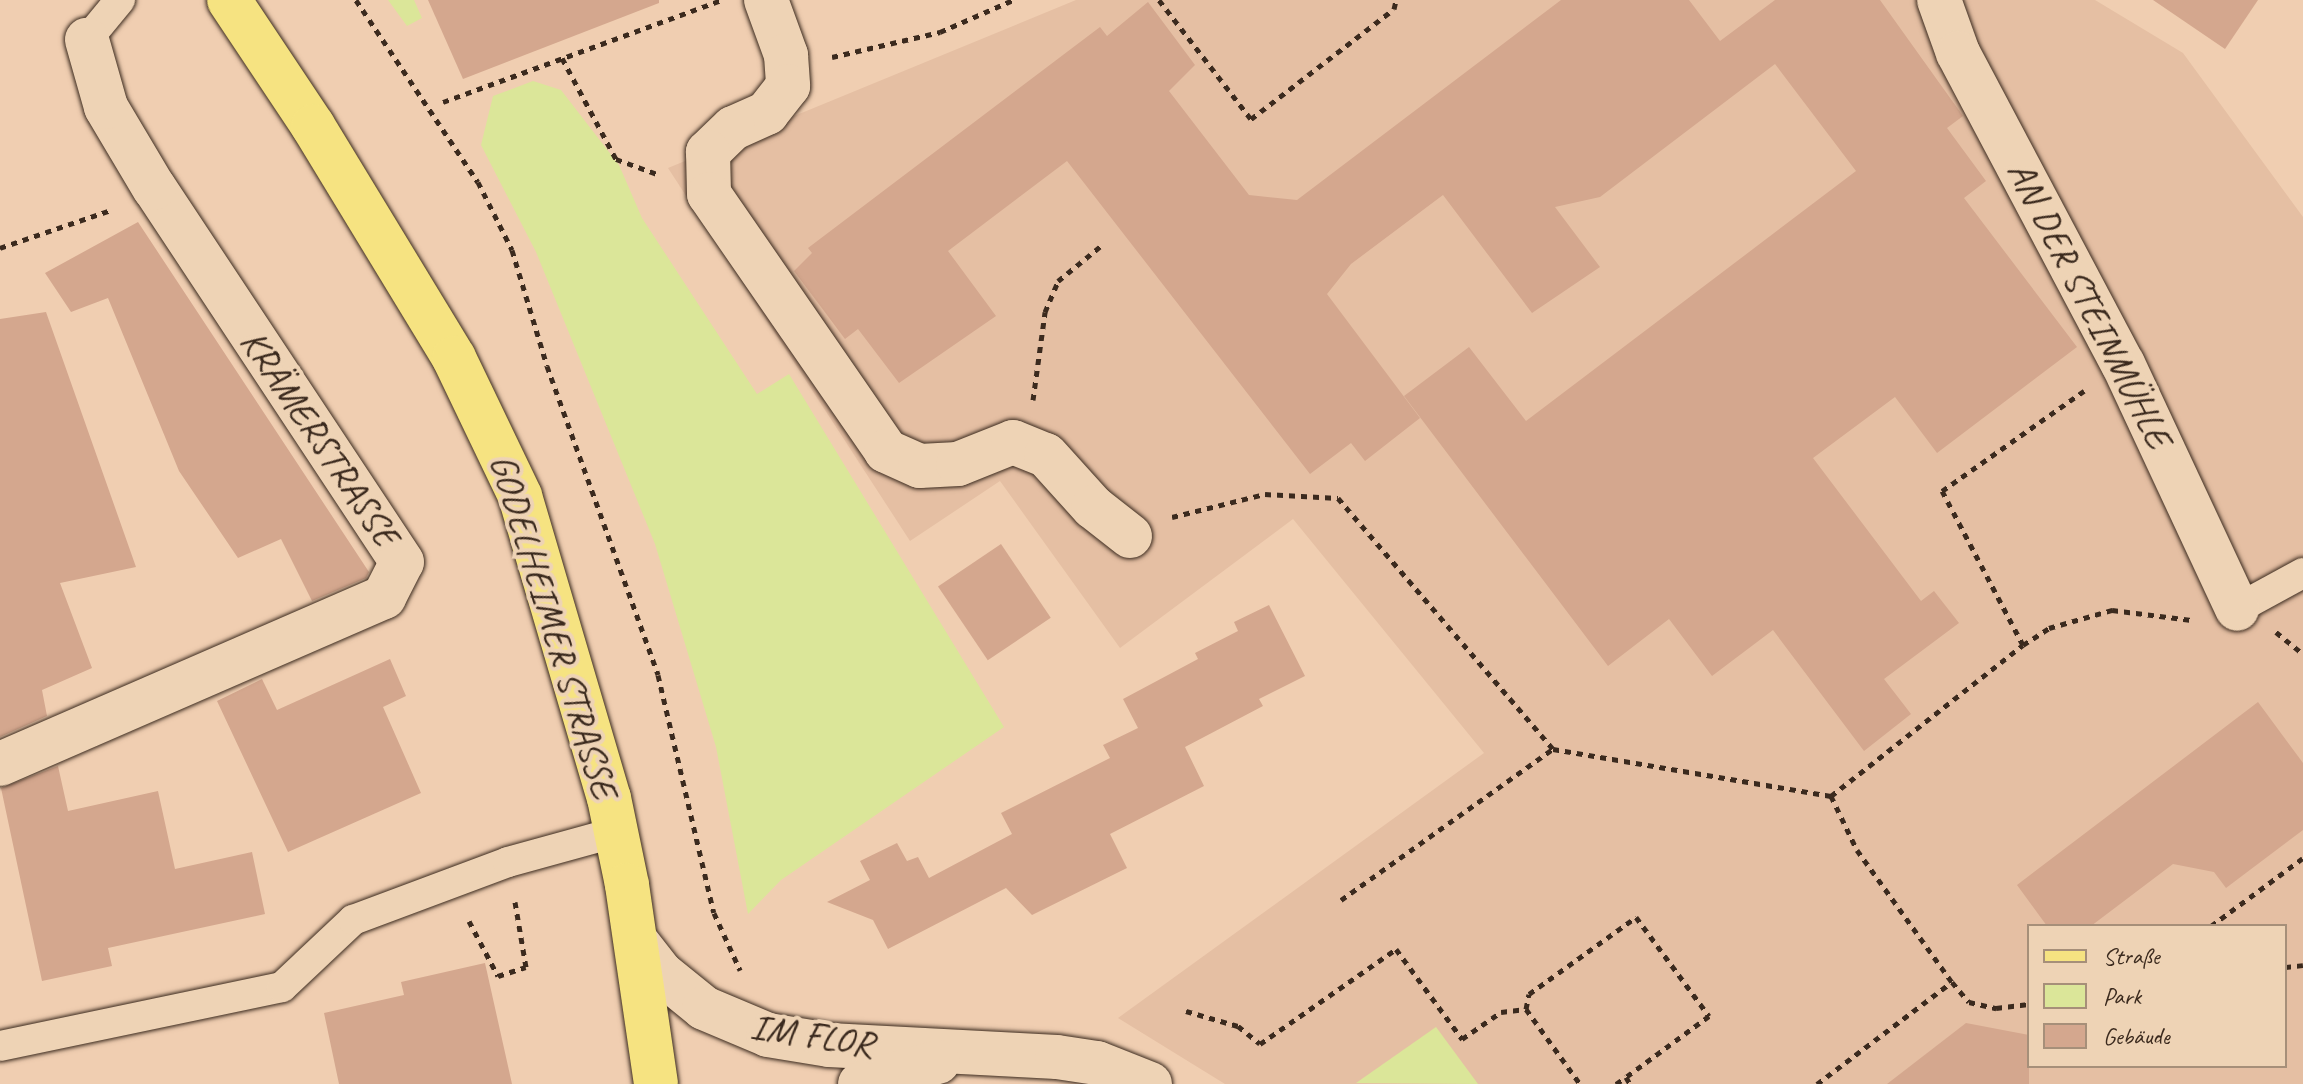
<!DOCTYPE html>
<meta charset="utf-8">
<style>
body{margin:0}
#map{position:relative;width:2303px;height:1084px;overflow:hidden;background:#f0ceb1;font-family:Caveat,sans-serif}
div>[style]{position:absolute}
.built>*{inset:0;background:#e5bfa3}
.green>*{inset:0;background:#dbe699}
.building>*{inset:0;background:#d4a78e;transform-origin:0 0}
.path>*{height:5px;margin-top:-2.5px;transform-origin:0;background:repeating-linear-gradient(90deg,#3b2a1e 0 6px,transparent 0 12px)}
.roads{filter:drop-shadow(0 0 2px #3b2a1e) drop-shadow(0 0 2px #3b2a1e)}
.service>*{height:30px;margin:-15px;padding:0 15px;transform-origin:15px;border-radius:15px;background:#eed3b5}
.minor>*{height:44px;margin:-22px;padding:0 22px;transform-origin:22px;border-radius:22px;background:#eed3b5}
.primary>*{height:44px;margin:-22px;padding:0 22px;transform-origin:22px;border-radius:22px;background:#f6e381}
span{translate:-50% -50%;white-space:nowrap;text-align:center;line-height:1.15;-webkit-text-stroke:8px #eed3b5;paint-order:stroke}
.street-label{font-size:38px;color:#3b2a1e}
.legend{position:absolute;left:2027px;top:924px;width:260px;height:144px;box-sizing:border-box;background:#eed3b5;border:2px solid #a68f79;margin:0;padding:10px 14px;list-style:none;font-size:24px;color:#3b2a1e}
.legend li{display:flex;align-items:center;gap:16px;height:40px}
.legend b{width:40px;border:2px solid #a68f79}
</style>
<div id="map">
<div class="built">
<div style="clip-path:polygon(evenodd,1076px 0,2095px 0,2183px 53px,2303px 217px,2303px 1084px,1225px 1084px,1118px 1018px,1484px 753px,1293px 519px,1120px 648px,1000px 481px,910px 541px,668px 168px,1076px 0,2029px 926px,2285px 926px,2285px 1066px,2029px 1066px,2029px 926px)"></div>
</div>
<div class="green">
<div style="clip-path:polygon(388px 0,414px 0,422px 18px,407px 26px)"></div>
<div style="clip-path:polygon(533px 81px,561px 90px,619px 165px,642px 218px,757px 394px,789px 374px,1004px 727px,781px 880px,748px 914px,716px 747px,655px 544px,536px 252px,481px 145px,493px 96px)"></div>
<div style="clip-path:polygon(1436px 1027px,1478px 1084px,1356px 1083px)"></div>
</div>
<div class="building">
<div style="clip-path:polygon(428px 0,659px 0,659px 3px,463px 79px)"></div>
<div style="clip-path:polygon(1561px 0,1689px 0,1720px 41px,1775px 0,1880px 0,1963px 116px,1947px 128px,1986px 181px,1964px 198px,2077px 347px,1937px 453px,1895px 397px,1813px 458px,1921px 601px,1934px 591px,1959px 623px,1884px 679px,1911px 714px,1864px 751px,1773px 630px,1712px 676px,1669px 619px,1608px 666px,1404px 396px,1469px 347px,1526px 421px,1856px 171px,1775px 64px,1600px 197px,1555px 207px,1600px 267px,1532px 313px,1443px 195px,1351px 264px,1327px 294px,1420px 418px,1365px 461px,1351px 443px,1310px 474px,1067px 161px,948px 251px,996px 316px,899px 383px,858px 329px,845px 339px,794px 271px,812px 253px,808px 248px,1100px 27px,1107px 36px,1148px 2px,1195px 65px,1169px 91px,1249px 195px,1297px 200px)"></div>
<div style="clip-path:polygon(2153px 0,2258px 0,2225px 49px)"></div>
<div style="clip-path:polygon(138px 222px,369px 572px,366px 578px,312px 601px,281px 539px,238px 558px,179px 471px,108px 298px,71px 312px,45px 273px)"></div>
<div style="clip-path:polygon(46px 312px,136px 567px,60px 583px,92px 668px,42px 690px,47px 716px,0 737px,0 319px)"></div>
<div style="left:1001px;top:544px;width:89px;height:76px;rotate:56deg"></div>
<div style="clip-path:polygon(1269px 605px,1305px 676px,1259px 699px,1263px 706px,1185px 747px,1204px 786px,1110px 834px,1127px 868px,1032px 915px,1006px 888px,888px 949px,873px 920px,827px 902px,870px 880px,860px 861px,897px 843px,907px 861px,918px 857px,929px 878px,1012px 834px,1001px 813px,1110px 758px,1103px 745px,1138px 728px,1123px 699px,1198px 659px,1195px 653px,1238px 631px,1234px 622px)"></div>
<div style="clip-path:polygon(390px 659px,406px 696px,383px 707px,421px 793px,288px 852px,217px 701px,262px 679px,277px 710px)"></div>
<div style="clip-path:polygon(2258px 702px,2303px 763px,2303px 830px,2226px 888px,2214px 872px,2173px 864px,2091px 926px,2047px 926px,2017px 885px)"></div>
<div style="clip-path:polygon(58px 766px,68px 811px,158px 791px,175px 869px,252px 852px,265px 914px,108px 948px,112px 966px,42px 981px,1px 788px)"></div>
<div style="clip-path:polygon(485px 963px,512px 1084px,339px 1084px,324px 1013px,404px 995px,401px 982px)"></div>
<div style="clip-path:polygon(1966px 1023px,2029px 1035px,2029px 1084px,1887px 1084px)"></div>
</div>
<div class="path">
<div style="left:356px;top:0;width:219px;rotate:56.2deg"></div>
<div style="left:478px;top:182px;width:76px;rotate:63.4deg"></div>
<div style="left:512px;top:250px;width:121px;rotate:73.2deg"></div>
<div style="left:547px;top:366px;width:328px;rotate:70.2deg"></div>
<div style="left:658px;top:675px;width:244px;rotate:76.8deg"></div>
<div style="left:714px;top:913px;width:63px;rotate:65.5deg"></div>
<div style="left:1159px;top:0;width:150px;rotate:52.3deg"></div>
<div style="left:1251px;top:119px;width:180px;rotate:-37.6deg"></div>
<div style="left:1394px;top:9px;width:9px;rotate:-77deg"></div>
<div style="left:832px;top:57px;width:111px;rotate:-13deg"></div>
<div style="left:940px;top:32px;width:80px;rotate:-23.7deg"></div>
<div style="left:562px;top:58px;width:115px;rotate:61.9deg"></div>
<div style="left:616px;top:159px;width:47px;rotate:20deg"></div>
<div style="left:443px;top:102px;width:296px;rotate:-20.1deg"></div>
<div style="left:0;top:248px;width:117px;rotate:-18.9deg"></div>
<div style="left:1033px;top:400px;width:89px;rotate:-82.2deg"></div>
<div style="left:1045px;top:312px;width:34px;rotate:-67deg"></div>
<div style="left:1058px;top:281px;width:57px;rotate:-39.3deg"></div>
<div style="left:1172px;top:517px;width:96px;rotate:-13.9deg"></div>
<div style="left:1265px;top:494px;width:73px;rotate:3.1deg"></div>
<div style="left:1338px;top:498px;width:330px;rotate:49.4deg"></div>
<div style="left:2276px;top:632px;width:35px;rotate:39deg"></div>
<div style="left:2023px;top:645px;width:31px;rotate:-33deg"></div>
<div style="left:2049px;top:628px;width:66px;rotate:-15.9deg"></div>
<div style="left:2112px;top:610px;width:80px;rotate:7.2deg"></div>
<div style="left:1831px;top:796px;width:60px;rotate:64.3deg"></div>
<div style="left:1857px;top:850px;width:163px;rotate:54.3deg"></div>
<div style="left:1341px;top:900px;width:260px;rotate:-35.5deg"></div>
<div style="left:1553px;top:749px;width:282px;rotate:9.6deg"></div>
<div style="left:1831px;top:796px;width:244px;rotate:-38.2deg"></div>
<div style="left:2023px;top:645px;width:174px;rotate:-117.7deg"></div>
<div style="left:1942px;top:491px;width:174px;rotate:-35.2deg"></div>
<div style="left:469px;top:921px;width:62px;rotate:62.2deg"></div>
<div style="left:498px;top:976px;width:29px;rotate:-18deg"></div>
<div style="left:526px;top:967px;width:66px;rotate:-99.6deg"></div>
<div style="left:2211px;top:926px;width:114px;rotate:-36.5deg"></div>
<div style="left:2285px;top:967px;width:18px;rotate:-6deg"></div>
<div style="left:1526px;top:1009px;width:15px;rotate:-79deg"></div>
<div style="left:1529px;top:994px;width:132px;rotate:-35.7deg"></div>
<div style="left:1636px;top:917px;width:123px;rotate:53.6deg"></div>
<div style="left:1709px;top:1016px;width:103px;rotate:143.7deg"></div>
<div style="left:1186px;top:1011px;width:54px;rotate:16.1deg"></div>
<div style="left:1238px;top:1026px;width:28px;rotate:39deg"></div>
<div style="left:1260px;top:1044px;width:166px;rotate:-34.9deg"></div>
<div style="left:1396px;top:949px;width:112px;rotate:53.7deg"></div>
<div style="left:1462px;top:1039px;width:47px;rotate:-34.7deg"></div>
<div style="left:1501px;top:1012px;width:25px;rotate:-7deg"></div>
<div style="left:1526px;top:1009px;width:92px;rotate:54.2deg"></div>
<div style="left:1616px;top:1084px;width:12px;rotate:-35deg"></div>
<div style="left:1626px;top:1077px;width:8px;rotate:60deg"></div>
<div style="left:1817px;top:1084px;width:169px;rotate:-37.1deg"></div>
<div style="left:1952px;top:982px;width:26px;rotate:50deg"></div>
<div style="left:1969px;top:1002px;width:28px;rotate:13deg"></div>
<div style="left:1996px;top:1008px;width:33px;rotate:-7deg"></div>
</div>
<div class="roads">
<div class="service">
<div style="left:87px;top:40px;width:52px;rotate:-50.5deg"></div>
<div style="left:2237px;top:609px;width:75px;rotate:-28.6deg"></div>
<div style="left:0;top:1046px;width:288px;rotate:-11.8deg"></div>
<div style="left:282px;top:987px;width:98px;rotate:-43.3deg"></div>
<div style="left:353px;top:920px;width:165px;rotate:-20.5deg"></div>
<div style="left:508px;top:862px;width:113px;rotate:-15.4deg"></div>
</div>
<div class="minor">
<div style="left:766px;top:0;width:59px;rotate:70deg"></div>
<div style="left:786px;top:55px;width:31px;rotate:86deg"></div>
<div style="left:788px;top:86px;width:34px;rotate:128deg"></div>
<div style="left:767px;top:113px;width:37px;rotate:156deg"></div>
<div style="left:733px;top:128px;width:35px;rotate:136deg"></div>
<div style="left:708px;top:152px;width:42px;rotate:88.6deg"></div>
<div style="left:709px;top:194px;width:312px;rotate:55.4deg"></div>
<div style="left:886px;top:451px;width:37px;rotate:24deg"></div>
<div style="left:920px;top:466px;width:38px;rotate:-3deg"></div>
<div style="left:958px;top:464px;width:59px;rotate:-21.8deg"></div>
<div style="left:1013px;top:442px;width:35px;rotate:22deg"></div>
<div style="left:1046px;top:455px;width:70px;rotate:47.9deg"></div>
<div style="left:1093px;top:507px;width:47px;rotate:38.1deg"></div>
<div style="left:1939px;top:0;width:56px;rotate:70.3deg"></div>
<div style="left:1958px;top:53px;width:352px;rotate:62.1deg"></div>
<div style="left:2123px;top:364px;width:270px;rotate:65deg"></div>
<div style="left:0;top:764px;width:419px;rotate:-23.5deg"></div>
<div style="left:384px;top:597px;width:39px;rotate:-63deg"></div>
<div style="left:402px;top:562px;width:449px;rotate:-123.5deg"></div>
<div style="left:154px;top:188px;width:94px;rotate:-120.7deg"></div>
<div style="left:106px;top:107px;width:70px;rotate:-105.8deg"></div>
<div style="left:636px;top:941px;width:41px;rotate:52deg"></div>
<div style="left:661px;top:973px;width:55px;rotate:39.1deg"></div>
<div style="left:704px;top:1008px;width:69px;rotate:22.9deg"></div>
<div style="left:768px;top:1035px;width:62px;rotate:9.3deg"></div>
<div style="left:829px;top:1045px;width:228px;rotate:3deg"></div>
<div style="left:1057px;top:1057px;width:40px;rotate:8.5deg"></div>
<div style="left:1097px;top:1063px;width:57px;rotate:21.6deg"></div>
<div style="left:860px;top:1084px;width:81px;rotate:-15.8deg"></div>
</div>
<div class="primary">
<div style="left:229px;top:0;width:151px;rotate:56.3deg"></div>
<div style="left:313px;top:126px;width:271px;rotate:58.7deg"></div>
<div style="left:454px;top:358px;width:153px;rotate:64.4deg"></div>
<div style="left:520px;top:496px;width:315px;rotate:73.6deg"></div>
<div style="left:609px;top:798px;width:89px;rotate:78.3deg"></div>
<div style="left:627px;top:885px;width:201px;rotate:81.7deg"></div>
</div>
</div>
<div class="street-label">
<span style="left:2090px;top:304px;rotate:63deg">AN DER STEINMÜHLE</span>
<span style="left:320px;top:438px;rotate:56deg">KRÄMERSTRASSE</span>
<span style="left:554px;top:626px;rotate:73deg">GODELHEIMER STRASSE</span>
<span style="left:812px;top:1035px;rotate:9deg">IM FLOR</span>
</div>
<ul class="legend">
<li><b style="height:10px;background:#f6e381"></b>Straße</li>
<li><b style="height:22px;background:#dbe699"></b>Park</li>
<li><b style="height:22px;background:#d4a78e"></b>Gebäude</li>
</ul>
</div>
